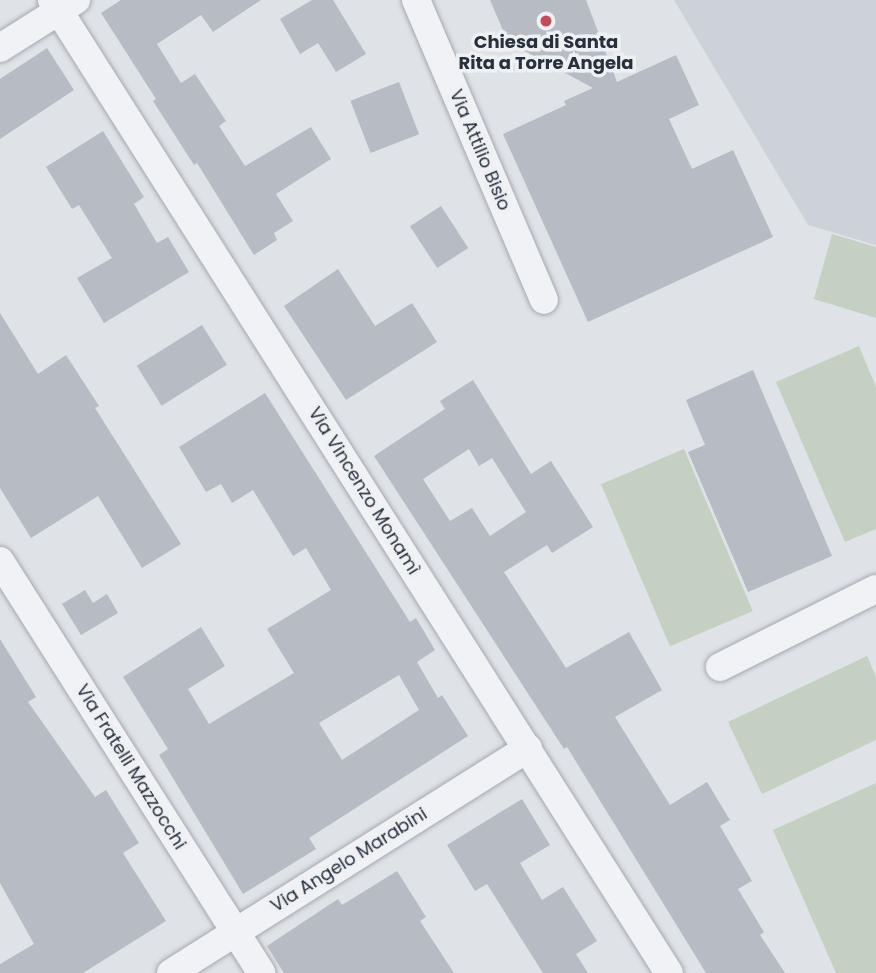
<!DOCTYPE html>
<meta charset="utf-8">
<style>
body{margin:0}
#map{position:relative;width:876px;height:973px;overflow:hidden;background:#dfe2e7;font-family:Poppins,sans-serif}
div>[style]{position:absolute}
.built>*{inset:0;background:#cdd1d8}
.green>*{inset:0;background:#c4d0c1;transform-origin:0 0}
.building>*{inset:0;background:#b7bbc3;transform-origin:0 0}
.roads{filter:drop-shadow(0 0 2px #a5a9b0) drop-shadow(0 0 2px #a5a9b0)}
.street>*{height:28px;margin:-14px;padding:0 14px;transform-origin:14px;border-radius:14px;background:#f1f2f5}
.dots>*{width:19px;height:19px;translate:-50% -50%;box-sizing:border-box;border:4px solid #eef0f4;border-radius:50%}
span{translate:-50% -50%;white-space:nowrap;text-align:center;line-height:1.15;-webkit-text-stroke:7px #eef0f4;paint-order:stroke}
.poi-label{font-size:18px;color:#29303c;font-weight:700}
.street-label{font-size:18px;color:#29303c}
</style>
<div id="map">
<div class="built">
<div style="clip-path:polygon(674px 0,876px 0,876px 245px,808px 225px)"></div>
</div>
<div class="green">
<div style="clip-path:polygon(832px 234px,876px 247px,876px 318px,814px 299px)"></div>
<div style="clip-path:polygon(859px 346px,876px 387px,876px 529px,845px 542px,776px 382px)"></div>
<div style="left:684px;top:449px;width:176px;height:90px;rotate:67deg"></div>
<div style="clip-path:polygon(867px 656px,876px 677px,876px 740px,762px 794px,728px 722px)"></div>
<div style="clip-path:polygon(876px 783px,876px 973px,836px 973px,773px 830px)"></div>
</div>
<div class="building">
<div style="clip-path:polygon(121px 0,261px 0,213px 32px,201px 15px,157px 44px,181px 83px,195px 74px,226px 121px,219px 126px,245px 166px,311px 127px,331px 159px,276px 194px,293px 221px,274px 233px,277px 240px,254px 255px,197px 163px,194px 165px,153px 101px,156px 99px,101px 13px)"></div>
<div style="clip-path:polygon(312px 0,333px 0,366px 54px,336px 72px,318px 43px,300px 54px,280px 19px)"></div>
<div style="clip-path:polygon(490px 0,586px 0,617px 82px,676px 55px,699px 105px,669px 119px,692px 169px,733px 150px,773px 237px,588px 322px,503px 134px,566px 105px,564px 101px,593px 88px,508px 42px)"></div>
<div style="clip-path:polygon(47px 48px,74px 90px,0 139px,0 79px)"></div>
<div style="left:399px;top:82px;width:56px;height:52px;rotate:69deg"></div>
<div style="clip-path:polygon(103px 131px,144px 197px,134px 204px,157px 243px,168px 237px,189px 272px,104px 323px,77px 278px,112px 258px,79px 205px,72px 209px,46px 167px)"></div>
<div style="left:441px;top:206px;width:50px;height:37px;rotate:57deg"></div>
<div style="clip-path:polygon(338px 269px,375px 326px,412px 303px,437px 342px,346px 400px,284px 306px)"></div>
<div style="clip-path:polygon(0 313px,38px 374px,66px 355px,99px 406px,95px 408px,181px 544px,142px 568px,98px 496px,31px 538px,0 488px)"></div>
<div style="left:202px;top:325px;width:47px;height:77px;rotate:58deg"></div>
<div style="clip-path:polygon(753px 370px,832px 556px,748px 592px,688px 452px,705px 445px,686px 400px)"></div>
<div style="clip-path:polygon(evenodd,473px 380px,531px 474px,551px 461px,593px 527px,552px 553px,547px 545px,504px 572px,566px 668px,629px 632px,662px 690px,615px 717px,670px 805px,707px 782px,730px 820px,720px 826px,752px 881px,738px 889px,764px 932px,760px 935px,785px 973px,706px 973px,567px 747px,564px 749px,374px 456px,445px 409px,440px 401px,473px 380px,469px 449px,479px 466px,492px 458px,526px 512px,490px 536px,472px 508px,450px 521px,423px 479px,469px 449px)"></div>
<div style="clip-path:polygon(evenodd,265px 393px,410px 622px,416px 618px,435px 650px,417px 662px,438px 698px,442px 695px,468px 736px,309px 838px,316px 849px,243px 894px,159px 755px,168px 749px,123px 677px,201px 627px,225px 666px,188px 689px,209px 724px,294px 673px,267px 629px,331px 590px,306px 548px,293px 556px,253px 490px,232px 503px,221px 484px,206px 492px,179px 447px,265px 393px,399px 675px,419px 710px,342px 760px,319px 723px,399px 675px)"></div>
<div style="clip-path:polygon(85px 590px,93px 603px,107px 594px,118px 613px,81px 635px,62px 604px)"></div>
<div style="clip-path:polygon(0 639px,36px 697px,28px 702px,95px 797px,106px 790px,139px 843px,123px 853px,166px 921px,83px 973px,0 973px,0 964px,34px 944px,0 883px)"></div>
<div style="clip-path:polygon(522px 799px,550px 845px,520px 863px,542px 900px,563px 887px,597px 941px,576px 954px,588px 973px,543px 973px,487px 884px,475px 891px,447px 845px)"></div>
<div style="clip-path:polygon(397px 871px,426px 917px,420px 921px,454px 973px,284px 973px,267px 946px,338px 899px,342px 905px)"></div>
</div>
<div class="roads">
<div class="street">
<div style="left:52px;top:0;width:1152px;rotate:57.62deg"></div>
<div style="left:416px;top:0;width:326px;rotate:66.9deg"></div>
<div style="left:0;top:48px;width:90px;rotate:-32.3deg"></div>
<div style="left:0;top:561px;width:488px;rotate:57.6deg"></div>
<div style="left:720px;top:667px;width:174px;rotate:-26.6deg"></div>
<div style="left:171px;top:973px;width:422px;rotate:-32.2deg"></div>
</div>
</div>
<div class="dots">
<div style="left:546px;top:21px;background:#c04f5e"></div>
</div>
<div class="poi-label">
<span style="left:546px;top:53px">Chiesa di Santa<br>Rita a Torre Angela</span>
</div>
<div class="street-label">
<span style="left:480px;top:150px;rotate:67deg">Via Attilio Bisio</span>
<span style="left:364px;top:491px;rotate:58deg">Via Vincenzo Monamì</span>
<span style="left:131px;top:767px;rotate:58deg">Via Fratelli Mazzocchi</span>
<span style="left:349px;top:860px;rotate:-32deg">Via Angelo Marabini</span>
</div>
</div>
